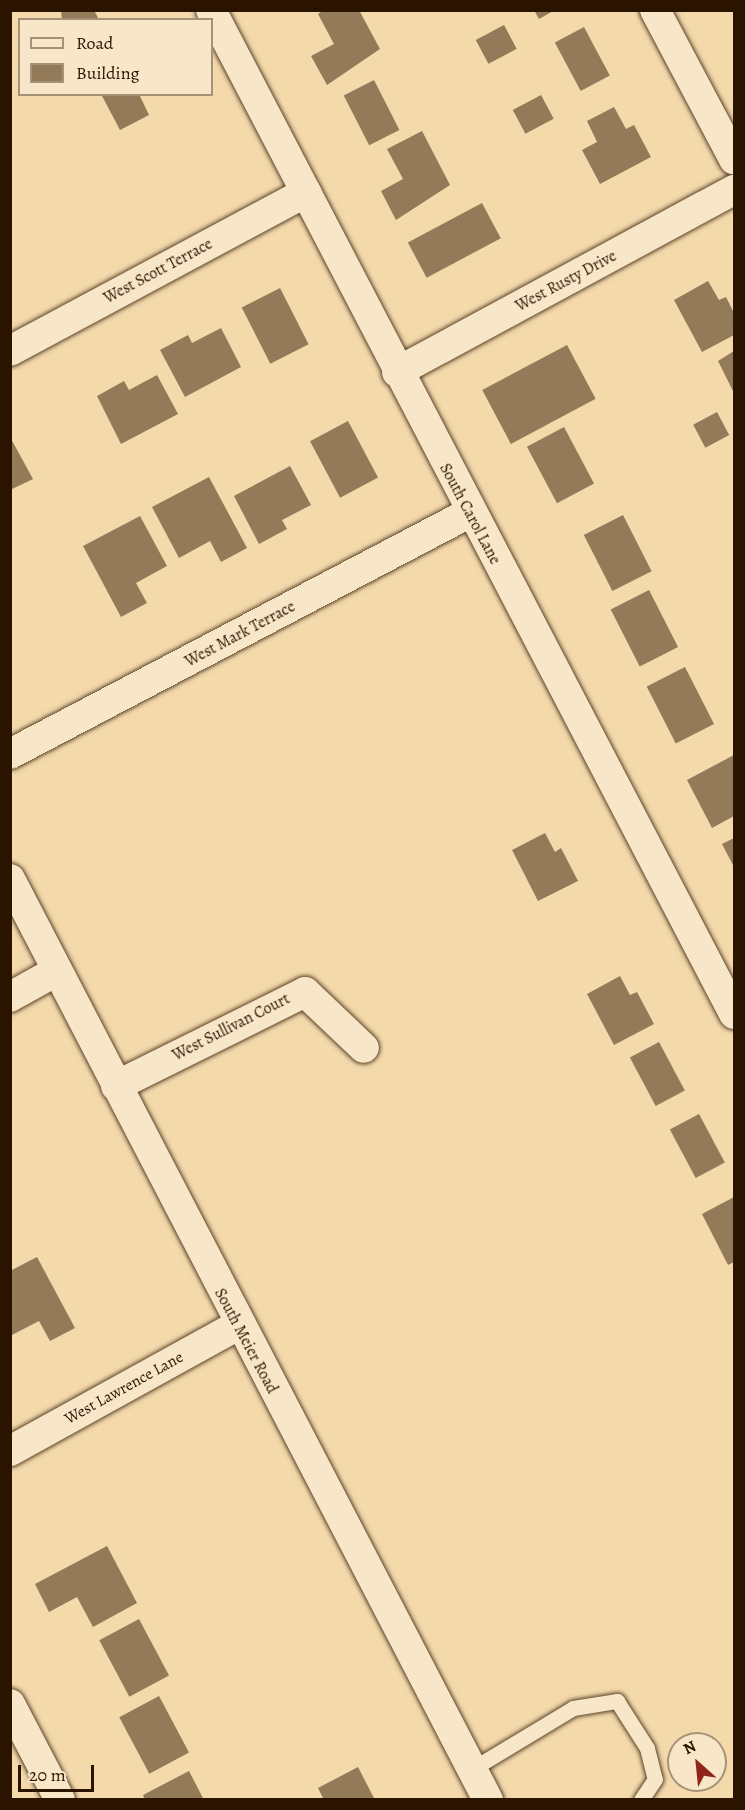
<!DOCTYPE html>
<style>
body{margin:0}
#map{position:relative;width:745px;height:1810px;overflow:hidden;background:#f4d9ab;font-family:Alegreya,serif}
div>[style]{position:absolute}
.building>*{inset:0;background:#937a59;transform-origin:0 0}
.roads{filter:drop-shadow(0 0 2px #5c452b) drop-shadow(0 0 2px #5c452b)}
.service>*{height:15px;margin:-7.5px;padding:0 7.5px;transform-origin:7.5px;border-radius:7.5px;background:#f8e6c8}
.minor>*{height:30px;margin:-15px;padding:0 15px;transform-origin:15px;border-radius:15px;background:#f8e6c8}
span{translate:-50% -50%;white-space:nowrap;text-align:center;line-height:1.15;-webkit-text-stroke:4.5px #f8e6c8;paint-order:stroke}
.street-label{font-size:16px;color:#2a1400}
.frame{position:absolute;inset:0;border:12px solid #2a1400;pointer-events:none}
.legend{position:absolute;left:18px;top:18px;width:195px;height:78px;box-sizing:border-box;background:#f8e6c8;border:2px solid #a69278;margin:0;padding:8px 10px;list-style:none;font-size:18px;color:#2a1400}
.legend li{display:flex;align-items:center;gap:12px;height:30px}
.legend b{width:30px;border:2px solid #a69278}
.north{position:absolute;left:667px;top:1732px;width:60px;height:60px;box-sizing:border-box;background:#f8e6c8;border:2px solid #a69278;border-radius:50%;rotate:333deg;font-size:16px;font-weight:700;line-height:24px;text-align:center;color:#2a1400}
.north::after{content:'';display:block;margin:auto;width:21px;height:27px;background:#8f2418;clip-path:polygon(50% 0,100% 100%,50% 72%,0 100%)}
.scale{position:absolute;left:18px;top:1765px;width:76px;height:27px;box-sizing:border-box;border:3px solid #2a1400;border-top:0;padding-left:8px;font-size:18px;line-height:21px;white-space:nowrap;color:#2a1400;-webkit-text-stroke:4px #f8e6c8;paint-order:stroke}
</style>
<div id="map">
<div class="building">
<div style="clip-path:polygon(61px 10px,94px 10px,99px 20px,62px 20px)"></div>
<div style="clip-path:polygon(324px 10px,359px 10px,380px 49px,327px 85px,311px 56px,334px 44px,318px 14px)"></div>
<div style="clip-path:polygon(534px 10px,555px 10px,539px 19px)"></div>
<div style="left:504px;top:25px;width:27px;height:32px;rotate:62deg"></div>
<div style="left:584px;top:27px;width:55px;height:33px;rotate:62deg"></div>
<div style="left:374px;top:80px;width:56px;height:34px;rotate:63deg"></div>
<div style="clip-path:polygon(101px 94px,139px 94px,149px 115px,120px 130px)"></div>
<div style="left:541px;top:95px;width:27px;height:32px;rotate:62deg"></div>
<div style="clip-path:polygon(614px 107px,626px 129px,634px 125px,651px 157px,600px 184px,582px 150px,597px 142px,587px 121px)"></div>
<div style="clip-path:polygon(422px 131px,450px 185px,396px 220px,381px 191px,403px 179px,387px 149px)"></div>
<div style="left:482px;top:203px;width:40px;height:84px;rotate:62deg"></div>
<div style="clip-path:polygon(708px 281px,719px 300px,726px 297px,734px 313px,734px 335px,702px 352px,674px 300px)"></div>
<div style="left:280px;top:288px;width:63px;height:43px;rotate:63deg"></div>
<div style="clip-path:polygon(221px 328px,241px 367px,185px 397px,160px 350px,188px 335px,192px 343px)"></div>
<div style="left:567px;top:345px;width:61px;height:96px;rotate:62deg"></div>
<div style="clip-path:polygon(734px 351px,734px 393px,718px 361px)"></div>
<div style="clip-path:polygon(157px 375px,178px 414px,121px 444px,97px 396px,124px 381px,129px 390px)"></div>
<div style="left:717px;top:412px;width:26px;height:27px;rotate:62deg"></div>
<div style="left:348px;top:421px;width:64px;height:43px;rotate:62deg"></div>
<div style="left:564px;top:427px;width:64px;height:42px;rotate:62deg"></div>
<div style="clip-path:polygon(10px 437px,33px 479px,10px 490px)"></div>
<div style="clip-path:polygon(290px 466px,311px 505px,282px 520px,287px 529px,259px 544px,234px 496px)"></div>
<div style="clip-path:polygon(209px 477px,247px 548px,221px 562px,210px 541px,179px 558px,152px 507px)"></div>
<div style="left:623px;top:515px;width:63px;height:44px;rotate:63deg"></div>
<div style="clip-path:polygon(140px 516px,167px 566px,136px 583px,147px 603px,121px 617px,83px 546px)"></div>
<div style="left:649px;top:590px;width:64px;height:43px;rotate:63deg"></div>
<div style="left:685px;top:667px;width:64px;height:43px;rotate:63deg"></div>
<div style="clip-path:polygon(734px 755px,734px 816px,712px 828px,687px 780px)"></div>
<div style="clip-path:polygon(545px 833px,555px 852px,561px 848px,578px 881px,538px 901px,512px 850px)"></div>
<div style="clip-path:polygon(734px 838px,734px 867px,722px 844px)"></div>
<div style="clip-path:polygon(620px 976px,630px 995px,637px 992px,654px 1024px,614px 1045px,587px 994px)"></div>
<div style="left:659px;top:1042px;width:55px;height:33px;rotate:62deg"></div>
<div style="left:699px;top:1114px;width:55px;height:33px;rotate:62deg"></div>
<div style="clip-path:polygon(734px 1197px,734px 1262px,728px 1265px,702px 1214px)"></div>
<div style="clip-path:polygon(37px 1257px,75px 1328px,50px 1341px,39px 1321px,10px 1336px,10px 1271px)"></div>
<div style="clip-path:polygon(107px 1546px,137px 1603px,93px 1627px,77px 1597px,49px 1612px,35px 1584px)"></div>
<div style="left:139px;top:1619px;width:64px;height:45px;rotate:62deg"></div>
<div style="left:159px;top:1696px;width:64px;height:45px;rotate:62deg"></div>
<div style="clip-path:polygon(358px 1767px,375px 1800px,324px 1800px,318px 1788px)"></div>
<div style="clip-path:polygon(189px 1771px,204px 1800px,145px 1800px,143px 1795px)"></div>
</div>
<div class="roads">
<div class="service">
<div style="left:472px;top:1769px;width:118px;rotate:-31.1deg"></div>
<div style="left:573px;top:1708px;width:45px;rotate:-9deg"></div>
<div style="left:617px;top:1701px;width:56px;rotate:57.4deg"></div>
<div style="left:647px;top:1748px;width:32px;rotate:76deg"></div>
<div style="left:655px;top:1779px;width:25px;rotate:124deg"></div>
</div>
<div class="minor">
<div style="left:211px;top:10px;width:1132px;rotate:62.48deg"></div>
<div style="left:655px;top:10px;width:169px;rotate:62.1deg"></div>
<div style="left:10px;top:351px;width:336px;rotate:-28.2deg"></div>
<div style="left:397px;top:372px;width:383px;rotate:-28.4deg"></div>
<div style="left:10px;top:754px;width:518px;rotate:-27.7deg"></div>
<div style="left:10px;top:879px;width:1038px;rotate:62.57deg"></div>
<div style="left:10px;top:997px;width:51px;rotate:-29.1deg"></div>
<div style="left:116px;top:1086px;width:211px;rotate:-26.4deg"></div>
<div style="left:305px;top:992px;width:81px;rotate:43.5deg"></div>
<div style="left:10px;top:1451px;width:260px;rotate:-28.9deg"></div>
<div style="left:10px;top:1704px;width:108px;rotate:62.5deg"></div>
</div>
</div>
<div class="street-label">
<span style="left:158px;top:271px;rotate:-28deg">West Scott Terrace</span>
<span style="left:566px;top:281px;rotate:-28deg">West Rusty Drive</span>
<span style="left:470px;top:514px;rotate:62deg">South Carol Lane</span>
<span style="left:240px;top:634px;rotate:-28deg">West Mark Terrace</span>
<span style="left:231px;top:1027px;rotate:-27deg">West Sullivan Court</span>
<span style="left:246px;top:1341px;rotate:62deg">South Meier Road</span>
<span style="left:124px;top:1388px;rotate:-29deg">West Lawrence Lane</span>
</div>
<div class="frame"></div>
<ul class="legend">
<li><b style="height:8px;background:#f8e6c8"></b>Road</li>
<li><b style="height:16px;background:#937a59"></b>Building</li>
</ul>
<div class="north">N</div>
<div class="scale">20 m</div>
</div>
